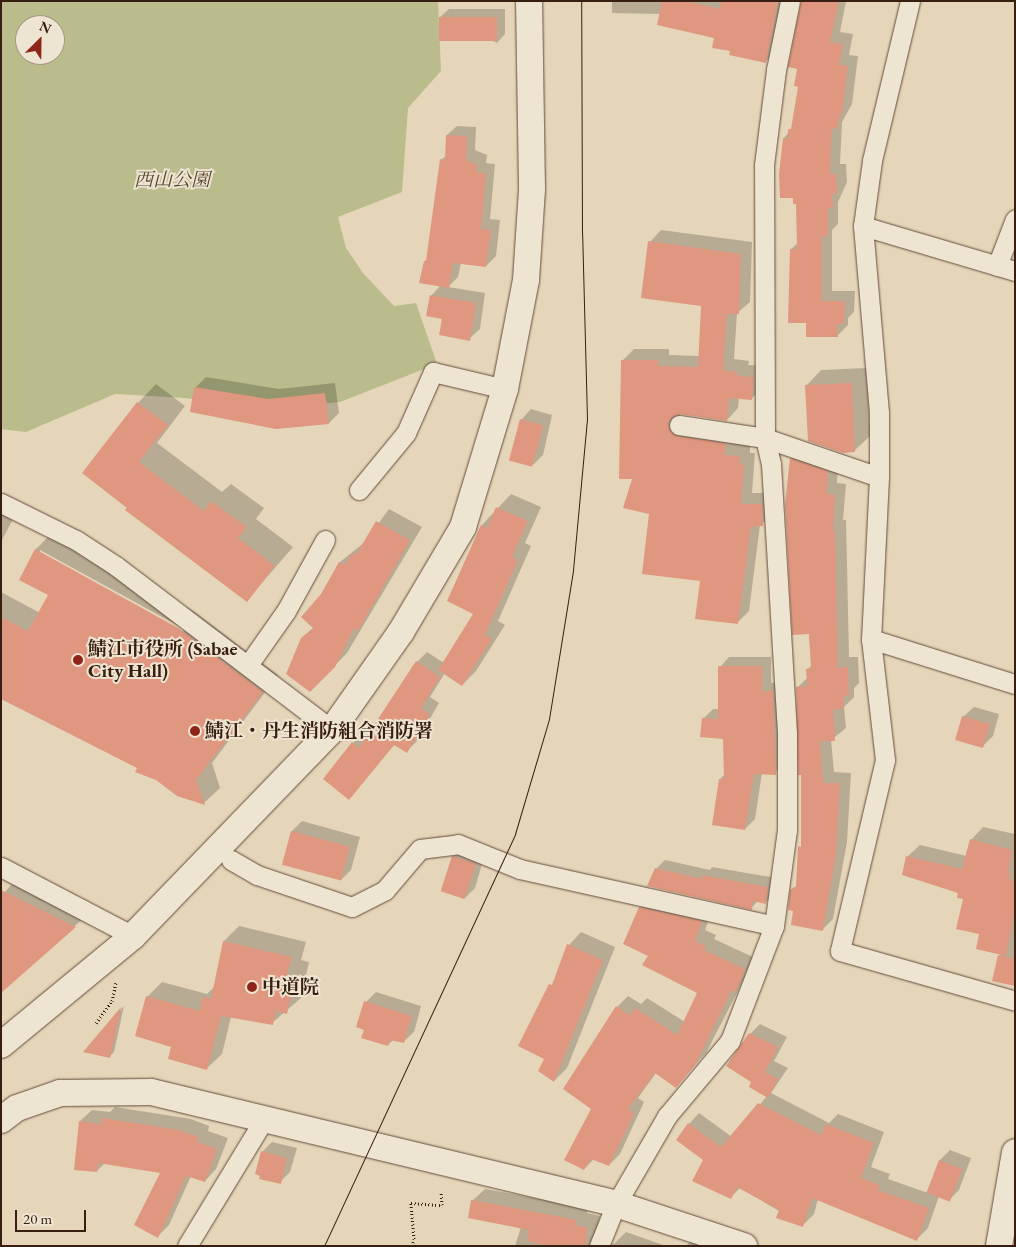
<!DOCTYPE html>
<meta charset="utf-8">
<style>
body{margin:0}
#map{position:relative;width:1016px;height:1247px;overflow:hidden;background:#e5d6b9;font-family:"EB Garamond","Noto Serif JP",serif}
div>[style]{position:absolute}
.green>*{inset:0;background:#babc8b}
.shadow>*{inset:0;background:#0003}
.building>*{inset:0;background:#df977f;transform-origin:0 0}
.path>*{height:3px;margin-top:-1.5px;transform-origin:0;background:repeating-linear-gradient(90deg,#381e10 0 1px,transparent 0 3.5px)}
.roads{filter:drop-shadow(0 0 1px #634c3a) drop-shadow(0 0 1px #634c3a)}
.street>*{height:19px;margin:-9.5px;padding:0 9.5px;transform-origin:9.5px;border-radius:9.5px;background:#eee4d2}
.secondary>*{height:26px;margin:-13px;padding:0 13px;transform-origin:13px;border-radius:13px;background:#eee4d2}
.tram>*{height:1px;margin:-0.5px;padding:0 0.5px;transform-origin:0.5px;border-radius:0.5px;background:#381e10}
.dots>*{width:14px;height:14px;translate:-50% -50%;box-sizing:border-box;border:2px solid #eee4d2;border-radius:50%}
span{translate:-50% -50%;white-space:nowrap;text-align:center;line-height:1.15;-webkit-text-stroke:4px #eee4d2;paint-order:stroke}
.park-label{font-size:19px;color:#58462f;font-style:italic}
.poi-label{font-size:19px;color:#381e10;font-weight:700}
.left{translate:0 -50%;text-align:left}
.frame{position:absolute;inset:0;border:2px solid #381e10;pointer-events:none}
.north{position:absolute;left:15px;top:15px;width:50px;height:50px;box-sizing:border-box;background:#eee4d2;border:1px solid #a59584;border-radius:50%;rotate:23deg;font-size:14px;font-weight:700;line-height:20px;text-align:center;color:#381e10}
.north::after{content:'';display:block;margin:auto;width:18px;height:22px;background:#8f2418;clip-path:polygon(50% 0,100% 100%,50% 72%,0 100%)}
.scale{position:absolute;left:15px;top:1210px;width:71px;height:22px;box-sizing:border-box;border:2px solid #381e10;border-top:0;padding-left:6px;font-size:15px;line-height:18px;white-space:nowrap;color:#381e10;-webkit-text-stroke:4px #eee4d2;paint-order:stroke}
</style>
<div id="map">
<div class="green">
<div style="clip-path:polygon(evenodd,1px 1px,438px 1px,441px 71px,408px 108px,402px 192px,338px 217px,346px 248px,363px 273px,394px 306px,416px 303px,437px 364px,340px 402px,265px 409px,185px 398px,115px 394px,26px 432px,1px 429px,1px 1px,25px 25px,55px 25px,55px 55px,25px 55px,25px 25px)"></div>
</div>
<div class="shadow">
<div style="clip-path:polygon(612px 1px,786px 1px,776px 52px,765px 62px,731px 49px,716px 37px,660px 14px,612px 13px)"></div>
<div style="clip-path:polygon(802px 1px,846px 1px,840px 32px,853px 34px,849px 55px,858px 56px,852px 104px,842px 122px,840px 164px,846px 164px,847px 182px,838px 202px,838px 224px,832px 230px,832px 291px,855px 291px,854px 312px,848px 318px,848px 325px,837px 336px,808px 322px,791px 249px,798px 243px,797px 203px,784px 138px,793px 127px,800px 86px)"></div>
<div style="clip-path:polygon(449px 9px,505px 9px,505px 34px,497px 43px,440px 17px)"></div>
<div style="clip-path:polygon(457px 126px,476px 127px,475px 150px,487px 155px,486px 163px,495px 164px,490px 219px,500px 220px,496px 256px,486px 266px,461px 263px,458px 277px,448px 287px,485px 293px,480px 329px,469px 339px,444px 318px,431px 296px,441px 285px,425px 261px,428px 258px,441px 160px,447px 155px,447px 135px)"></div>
<div style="clip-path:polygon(661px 230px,752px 242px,750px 302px,737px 313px,734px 359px,749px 361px,748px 365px,764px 366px,763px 388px,751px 399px,739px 398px,738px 408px,727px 420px,679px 412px,684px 423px,737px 432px,736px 444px,750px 445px,750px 453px,755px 453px,752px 493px,773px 493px,774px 514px,760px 525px,749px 611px,737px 623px,650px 513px,633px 478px,623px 360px,634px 349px,669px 349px,669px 355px,700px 356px,703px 305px,650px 242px)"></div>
<div style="clip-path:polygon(867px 368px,870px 436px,854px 451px,806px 386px,821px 370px)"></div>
<div style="clip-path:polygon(206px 377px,279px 389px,335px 383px,339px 413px,329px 423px,195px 388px)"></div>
<div style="clip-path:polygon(156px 384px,185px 406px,157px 443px,222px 492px,231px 484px,264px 508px,256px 519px,293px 547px,247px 600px,84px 473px,138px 403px)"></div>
<div style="clip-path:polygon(531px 409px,552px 415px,543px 455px,533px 465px,521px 420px)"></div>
<div style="clip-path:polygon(802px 448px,838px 460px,837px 483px,846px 484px,843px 520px,846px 520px,849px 657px,858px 657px,859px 683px,854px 688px,854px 697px,844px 707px,846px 728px,831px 740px,834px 772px,851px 773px,847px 842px,833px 919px,822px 930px,794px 910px,802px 844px,802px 773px,797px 688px,808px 677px,807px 670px,812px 665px,791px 459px)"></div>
<div style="clip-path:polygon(1px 494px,21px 504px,1px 542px)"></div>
<div style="clip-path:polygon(511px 494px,541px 507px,525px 543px,531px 546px,498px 621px,505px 625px,476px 671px,462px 685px,445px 673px,430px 697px,439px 703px,417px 741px,407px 751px,395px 744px,349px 798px,353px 743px,363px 733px,368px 737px,417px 662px,427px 652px,444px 663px,475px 613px,482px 525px)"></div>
<div style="clip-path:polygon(389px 509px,422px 527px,347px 653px,322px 679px,314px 627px,322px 594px,340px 562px,365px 542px)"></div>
<div style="clip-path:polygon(evenodd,52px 533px,195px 612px,278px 675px,212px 763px,220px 788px,204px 803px,178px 794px,138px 768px,1px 697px,1px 592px,40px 613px,49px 595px,21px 580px,36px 549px,52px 533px,40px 550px,184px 629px,183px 632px,40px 553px,40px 550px)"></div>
<div style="clip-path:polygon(729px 657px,771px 657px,771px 683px,783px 681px,785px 763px,775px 773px,762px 773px,755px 819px,745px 829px,720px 779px,725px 774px,724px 738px,703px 719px,713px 709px,719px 709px,720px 667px)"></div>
<div style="clip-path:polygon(974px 707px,999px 714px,993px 736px,983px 746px,963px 717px)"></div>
<div style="clip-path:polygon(302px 821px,360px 837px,351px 870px,341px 880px,284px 864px,292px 831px)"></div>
<div style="clip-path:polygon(983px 827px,1015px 834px,1015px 984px,999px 956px,1002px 954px,980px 934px,964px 898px,907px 857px,920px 845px,967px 856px,971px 840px)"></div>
<div style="clip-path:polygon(463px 847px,485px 854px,475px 888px,465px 898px,453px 857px)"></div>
<div style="clip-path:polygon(665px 860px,710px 870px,712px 867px,776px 878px,774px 894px,765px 903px,758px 901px,751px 908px,656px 869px)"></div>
<div style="clip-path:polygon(15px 880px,86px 916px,1px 992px,1px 897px)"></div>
<div style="clip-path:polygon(651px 897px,712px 911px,705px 930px,716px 935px,714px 939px,755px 958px,706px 1053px,676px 1086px,656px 1073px,638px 1098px,644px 1102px,620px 1154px,609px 1165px,594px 1159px,584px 1169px,592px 1109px,617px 1007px,628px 996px,641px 1004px,647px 998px,685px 1022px,698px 993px,650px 955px,640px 908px)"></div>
<div style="clip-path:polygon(239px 926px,306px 942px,301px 960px,309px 962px,301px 998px,272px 1023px,231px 1017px,222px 1054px,207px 1068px,173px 1046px,147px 997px,162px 982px,207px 994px,214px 987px,224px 941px)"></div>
<div style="clip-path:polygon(581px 932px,615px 947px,567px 1068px,554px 1081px,546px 1058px,519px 1045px,555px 980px,569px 945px)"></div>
<div style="clip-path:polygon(376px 992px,421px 1006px,414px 1032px,403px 1042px,394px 1039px,388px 1045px,365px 1029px,366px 1002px)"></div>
<div style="clip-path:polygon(124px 1006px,114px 1052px,109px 1057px,85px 1051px)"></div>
<div style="clip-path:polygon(760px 1024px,787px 1037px,774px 1061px,788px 1068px,771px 1093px,829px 1123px,838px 1114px,884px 1132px,871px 1167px,890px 1174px,888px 1179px,928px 1193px,940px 1160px,950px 1150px,971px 1158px,959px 1190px,949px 1200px,939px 1196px,928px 1228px,917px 1239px,818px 1199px,814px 1214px,803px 1225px,740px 1188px,731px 1197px,704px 1160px,689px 1124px,699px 1113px,732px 1137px,767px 1096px,752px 1082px,750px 1034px)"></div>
<div style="clip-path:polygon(115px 1107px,191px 1119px,209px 1126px,208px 1131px,228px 1138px,216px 1169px,205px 1181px,191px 1176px,169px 1225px,158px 1236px,162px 1172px,105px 1163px,97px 1171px,80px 1121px,92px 1110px,110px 1112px)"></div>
<div style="clip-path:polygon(272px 1142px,297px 1148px,290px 1172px,280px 1182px,262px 1152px)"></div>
<div style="clip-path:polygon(485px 1189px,588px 1208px,587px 1213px,600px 1216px,599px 1222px,608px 1245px,614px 1244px,626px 1232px,666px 1246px,515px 1246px,521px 1227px,472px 1201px)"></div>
<div style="clip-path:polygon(692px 1240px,709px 1246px,686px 1246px)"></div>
</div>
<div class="building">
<div style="clip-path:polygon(662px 1px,685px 1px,720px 9px,721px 1px,778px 1px,766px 63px,729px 55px,730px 51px,712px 48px,714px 38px,657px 25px)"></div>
<div style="clip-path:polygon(801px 1px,839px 1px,830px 42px,843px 44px,839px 65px,848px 66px,842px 115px,840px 115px,837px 129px,832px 128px,830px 174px,836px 174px,837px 194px,832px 194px,833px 208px,828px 208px,828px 236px,822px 236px,822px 301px,845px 301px,844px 324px,837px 324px,838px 337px,806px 337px,806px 323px,788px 323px,790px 249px,797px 249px,796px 204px,793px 204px,793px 198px,780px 198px,779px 174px,783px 138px,788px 138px,788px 129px,791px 129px,798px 87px,794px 86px,797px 69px,788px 67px)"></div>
<div style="left:439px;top:17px;width:58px;height:24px"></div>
<div style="clip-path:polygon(446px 135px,467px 136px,466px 160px,477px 165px,477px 172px,486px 173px,481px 229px,491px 230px,486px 267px,453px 263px,449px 288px,419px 283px,424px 261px,426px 261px,440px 159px,445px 160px)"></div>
<div style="clip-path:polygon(648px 241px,741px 254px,739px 314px,727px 314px,723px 370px,738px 372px,737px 376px,754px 377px,752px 400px,729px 398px,727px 421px,680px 414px,671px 418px,668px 424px,672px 433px,677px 436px,726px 443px,725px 455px,740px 456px,739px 464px,744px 464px,741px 504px,762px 504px,763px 526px,751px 527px,738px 624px,695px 619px,700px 581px,642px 574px,649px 514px,623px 508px,632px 479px,619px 479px,621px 360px,658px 360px,658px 366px,698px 367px,701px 306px,641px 298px)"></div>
<div style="clip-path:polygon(430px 295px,476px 303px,470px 341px,439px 335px,442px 319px,426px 316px)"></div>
<div style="clip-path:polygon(852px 383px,855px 452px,843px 453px,808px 441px,805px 385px)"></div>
<div style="clip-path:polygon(194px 387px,268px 399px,325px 393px,329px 424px,276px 429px,190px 412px)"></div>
<div style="clip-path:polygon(137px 402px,168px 425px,139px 462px,204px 511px,211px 501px,247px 527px,238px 538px,275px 566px,247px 602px,125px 510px,127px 508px,82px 473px)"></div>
<div style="left:520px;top:419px;width:24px;height:43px;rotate:15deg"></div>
<div style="clip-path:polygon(790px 458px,828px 471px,827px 494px,835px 495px,833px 531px,835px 531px,838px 668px,848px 667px,849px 695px,844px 696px,843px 709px,833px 710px,835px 741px,820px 741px,823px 783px,840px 783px,836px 854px,823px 931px,791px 925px,793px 911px,788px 910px,790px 890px,796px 886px,798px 846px,801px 847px,801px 775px,798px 775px,796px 687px,807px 686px,806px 669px,811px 668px,809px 634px,792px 635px,785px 504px)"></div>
<div style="clip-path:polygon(496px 507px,528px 521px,512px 557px,518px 560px,485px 635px,492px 639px,462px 686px,438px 670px,473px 614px,447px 601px,481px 525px,487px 528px)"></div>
<div style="clip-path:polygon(376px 521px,410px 540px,358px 631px,354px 628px,335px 667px,310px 692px,286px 674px,301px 638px,313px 628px,301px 617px,321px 594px,339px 562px,345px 565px,352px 553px,356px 555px)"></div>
<div style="clip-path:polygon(35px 549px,178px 628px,263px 692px,196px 780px,205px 805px,177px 796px,156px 780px,135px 772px,137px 768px,1px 699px,1px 617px,28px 631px,48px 595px,19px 580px)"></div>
<div style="clip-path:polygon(416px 661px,440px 677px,421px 708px,430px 714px,407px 753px,394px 745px,349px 800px,323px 779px,352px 742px,359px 748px)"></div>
<div style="clip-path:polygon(718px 666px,762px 666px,762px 692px,773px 690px,776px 775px,754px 774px,745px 830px,712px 825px,719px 779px,724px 779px,723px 739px,700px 737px,702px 718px,718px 719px)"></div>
<div style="left:962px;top:716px;width:29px;height:25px;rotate:16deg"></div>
<div style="left:291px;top:831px;width:61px;height:35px;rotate:15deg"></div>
<div style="clip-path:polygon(970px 839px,1012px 850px,1008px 872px,1010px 872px,1009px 880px,1015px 881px,1015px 908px,1006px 956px,976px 949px,979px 934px,956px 929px,963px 899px,957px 898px,958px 893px,902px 875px,906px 856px,962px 869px)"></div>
<div style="left:452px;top:856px;width:25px;height:37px;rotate:18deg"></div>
<div style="clip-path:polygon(655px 868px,702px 879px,702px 875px,768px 887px,766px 904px,753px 901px,752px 910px,647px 886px)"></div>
<div style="clip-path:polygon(1px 890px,76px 927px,1px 993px)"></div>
<div style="clip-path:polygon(639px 907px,702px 921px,695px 941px,706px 946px,704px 950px,745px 969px,736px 992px,732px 990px,695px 1065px,676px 1088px,655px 1073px,628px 1109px,634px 1114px,609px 1166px,591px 1159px,584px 1170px,564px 1160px,591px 1109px,563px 1089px,616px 1006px,630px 1015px,635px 1008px,677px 1035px,697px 993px,642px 965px,648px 956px,623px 944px)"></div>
<div style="clip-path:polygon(223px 941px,292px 957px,287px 975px,295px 976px,287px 1014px,276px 1011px,273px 1025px,221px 1016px,207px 1070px,168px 1059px,171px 1047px,135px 1036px,146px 996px,200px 1011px,202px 997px,211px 999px)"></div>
<div style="clip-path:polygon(567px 944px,603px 960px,554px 1082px,538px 1071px,544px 1059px,518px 1046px,549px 984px,552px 985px)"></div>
<div style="clip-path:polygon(998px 955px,1015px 959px,1015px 986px,992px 981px)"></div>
<div style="clip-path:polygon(364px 1001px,412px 1016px,404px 1043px,390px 1040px,388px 1046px,361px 1038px,364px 1030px,356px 1027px)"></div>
<div style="clip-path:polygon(121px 1007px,110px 1058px,83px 1052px)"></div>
<div style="clip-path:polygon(749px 1033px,778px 1047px,765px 1072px,778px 1079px,768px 1098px,749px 1087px,751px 1082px,726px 1066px)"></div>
<div style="clip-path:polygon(758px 1103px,821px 1135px,826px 1124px,874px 1143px,861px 1178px,880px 1185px,878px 1190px,929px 1208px,917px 1241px,812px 1198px,803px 1227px,776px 1218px,779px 1210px,737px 1187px,731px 1199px,692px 1181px,703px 1160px,676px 1140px,688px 1123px,721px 1147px)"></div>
<div style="clip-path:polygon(102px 1118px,179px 1130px,199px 1137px,197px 1142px,217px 1149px,205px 1182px,186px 1176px,158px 1238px,134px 1225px,160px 1173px,98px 1163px,97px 1172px,74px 1170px,79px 1121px,101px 1124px)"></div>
<div style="clip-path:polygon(261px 1151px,287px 1158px,281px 1184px,259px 1179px,260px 1176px,255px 1174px)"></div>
<div style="left:939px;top:1160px;width:25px;height:35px;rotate:21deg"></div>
<div style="clip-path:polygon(471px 1200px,577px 1220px,575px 1225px,588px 1228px,585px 1246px,549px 1246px,527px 1241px,529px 1230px,468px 1218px)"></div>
</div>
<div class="path">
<div style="left:96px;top:1023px;width:27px;rotate:-54deg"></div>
<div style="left:112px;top:1001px;width:19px;rotate:-78deg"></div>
<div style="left:412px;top:1246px;width:7px;rotate:-74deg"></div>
<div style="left:414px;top:1239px;width:36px;rotate:-95deg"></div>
<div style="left:411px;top:1203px;width:31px;rotate:4deg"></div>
<div style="left:442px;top:1205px;width:13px;rotate:-94deg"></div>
</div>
<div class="roads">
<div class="street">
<div style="left:910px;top:1px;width:164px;rotate:103.4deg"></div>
<div style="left:872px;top:161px;width:66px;rotate:97.9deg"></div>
<div style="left:863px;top:226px;width:188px;rotate:85.1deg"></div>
<div style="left:879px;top:413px;width:64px;rotate:90deg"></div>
<div style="left:879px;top:477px;width:162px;rotate:92.8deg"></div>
<div style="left:871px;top:639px;width:122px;rotate:83.4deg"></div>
<div style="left:885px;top:760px;width:196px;rotate:103.3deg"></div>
<div style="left:840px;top:951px;width:182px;rotate:15.9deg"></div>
<div style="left:863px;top:226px;width:159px;rotate:16.5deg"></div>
<div style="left:997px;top:266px;width:50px;rotate:-69deg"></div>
<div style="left:679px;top:425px;width:87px;rotate:8.6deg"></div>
<div style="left:765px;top:438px;width:120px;rotate:18.9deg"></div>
<div style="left:359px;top:490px;width:74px;rotate:-50.5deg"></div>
<div style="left:406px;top:433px;width:67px;rotate:-66.1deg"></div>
<div style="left:433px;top:372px;width:74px;rotate:13.3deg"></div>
<div style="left:1px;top:503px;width:84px;rotate:26.3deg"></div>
<div style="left:76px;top:540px;width:48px;rotate:33deg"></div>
<div style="left:116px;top:566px;width:271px;rotate:37.2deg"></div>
<div style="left:871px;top:639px;width:151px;rotate:17.4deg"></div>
<div style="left:248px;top:665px;width:66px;rotate:-54.9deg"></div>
<div style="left:286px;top:611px;width:81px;rotate:-61.2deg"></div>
<div style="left:231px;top:860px;width:30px;rotate:30deg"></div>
<div style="left:257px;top:875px;width:100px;rotate:18.6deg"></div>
<div style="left:352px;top:907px;width:37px;rotate:-27deg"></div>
<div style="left:385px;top:890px;width:54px;rotate:-49.5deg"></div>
<div style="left:420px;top:849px;width:38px;rotate:-7deg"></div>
<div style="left:458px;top:844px;width:67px;rotate:22deg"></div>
<div style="left:520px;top:869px;width:260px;rotate:12.6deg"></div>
<div style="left:1px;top:867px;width:149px;rotate:27.6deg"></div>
<div style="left:187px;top:1246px;width:146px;rotate:-58.7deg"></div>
<div style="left:599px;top:1246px;width:45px;rotate:-68deg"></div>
<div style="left:616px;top:1204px;width:102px;rotate:-59.9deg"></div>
<div style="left:667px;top:1116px;width:98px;rotate:-50deg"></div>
<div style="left:730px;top:1041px;width:123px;rotate:-69.1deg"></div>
<div style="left:774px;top:926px;width:97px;rotate:-82.3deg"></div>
<div style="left:787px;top:830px;width:97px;rotate:-90deg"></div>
<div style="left:787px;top:733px;width:269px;rotate:-93.4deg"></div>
<div style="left:771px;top:464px;width:27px;rotate:-103deg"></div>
<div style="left:765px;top:438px;width:273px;rotate:-90.2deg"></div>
<div style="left:764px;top:165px;width:96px;rotate:-82.8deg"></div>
<div style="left:776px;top:70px;width:70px;rotate:-78.5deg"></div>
</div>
<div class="secondary">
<div style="left:1px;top:1045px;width:171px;rotate:-39.5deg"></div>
<div style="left:133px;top:936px;width:286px;rotate:-46deg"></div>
<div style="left:332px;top:730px;width:120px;rotate:-54.9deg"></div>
<div style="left:401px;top:632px;width:122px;rotate:-59.4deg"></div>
<div style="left:463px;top:527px;width:144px;rotate:-73.1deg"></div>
<div style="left:505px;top:389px;width:111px;rotate:-79.1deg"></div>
<div style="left:526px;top:280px;width:91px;rotate:-86.2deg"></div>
<div style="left:532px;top:189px;width:188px;rotate:-90.9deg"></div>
<div style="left:1px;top:1120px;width:20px;rotate:-37deg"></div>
<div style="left:17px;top:1108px;width:46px;rotate:-19.2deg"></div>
<div style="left:60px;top:1093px;width:91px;rotate:-0.6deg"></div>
<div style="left:151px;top:1092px;width:478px;rotate:13.5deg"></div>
<div style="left:616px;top:1204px;width:135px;rotate:18.2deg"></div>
<div style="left:999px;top:1246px;width:95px;rotate:-80.3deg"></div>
</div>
</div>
<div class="tram">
<div style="left:324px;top:1246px;width:454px;rotate:-65.1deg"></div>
<div style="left:515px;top:834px;width:120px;rotate:-73.5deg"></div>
<div style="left:549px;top:719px;width:151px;rotate:-80.8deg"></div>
<div style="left:573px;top:570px;width:152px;rotate:-84.7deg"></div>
<div style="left:587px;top:419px;width:185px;rotate:-91.5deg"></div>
<div style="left:582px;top:234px;width:233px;rotate:-90.2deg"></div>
</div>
<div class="dots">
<div style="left:78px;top:660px;background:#8f2418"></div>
<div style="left:195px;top:731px;background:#8f2418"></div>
<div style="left:252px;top:987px;background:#8f2418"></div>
</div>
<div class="park-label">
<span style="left:172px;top:180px">西山公園</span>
</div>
<div class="poi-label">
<span class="left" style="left:88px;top:660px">鯖江市役所 (Sabae<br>City Hall)</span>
<span class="left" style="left:205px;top:731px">鯖江・丹生消防組合消防署</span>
<span class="left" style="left:262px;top:987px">中道院</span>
</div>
<div class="frame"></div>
<div class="north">N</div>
<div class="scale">20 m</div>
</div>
